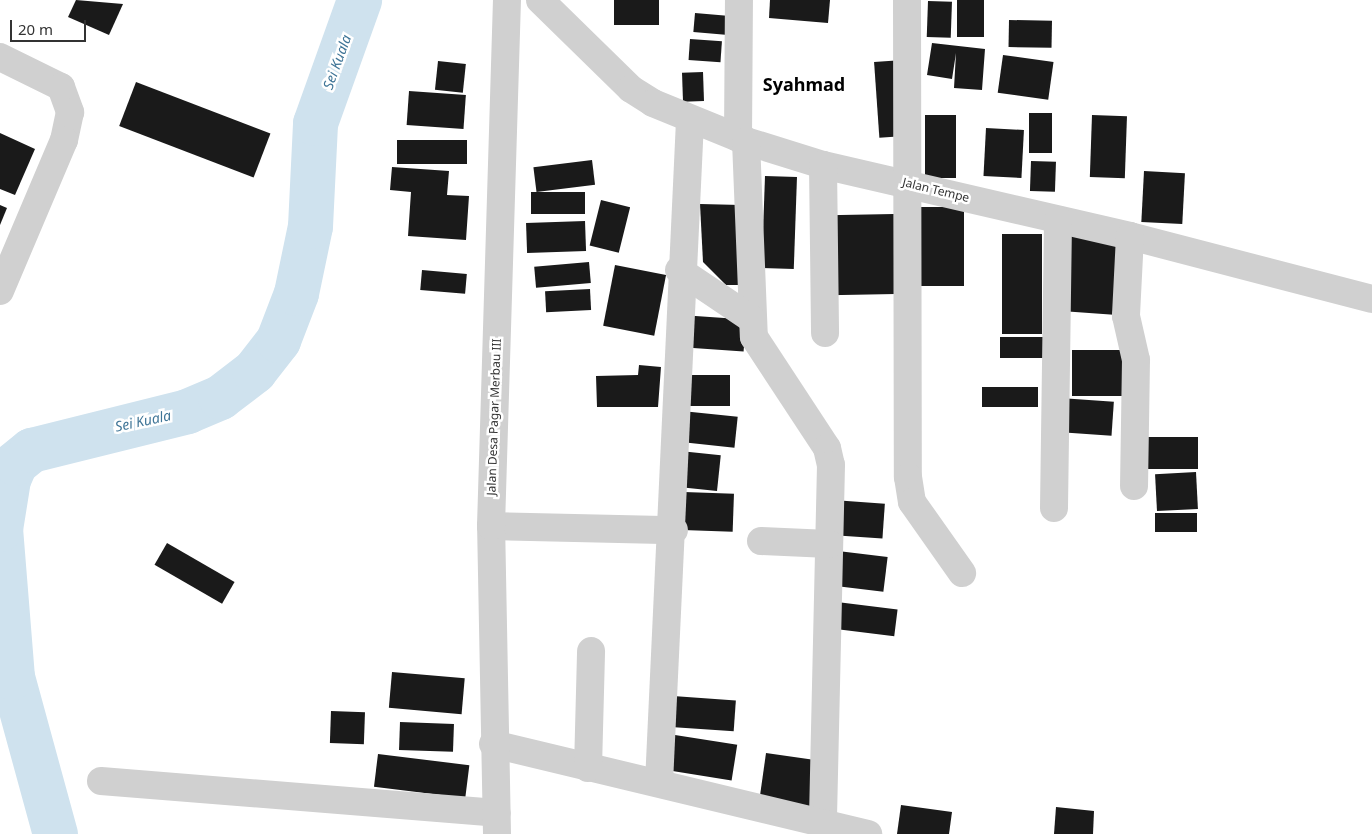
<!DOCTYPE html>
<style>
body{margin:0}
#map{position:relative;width:1372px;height:834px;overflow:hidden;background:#fff;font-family:"Noto Sans",sans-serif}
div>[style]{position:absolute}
.river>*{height:45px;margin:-22.5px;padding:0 22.5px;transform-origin:22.5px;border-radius:22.5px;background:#cfe2ee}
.building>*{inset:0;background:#1a1a1a;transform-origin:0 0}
.minor>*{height:28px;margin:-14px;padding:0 14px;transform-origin:14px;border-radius:14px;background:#d0d0d0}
span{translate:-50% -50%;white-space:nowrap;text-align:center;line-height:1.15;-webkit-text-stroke:5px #fff;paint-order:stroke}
.street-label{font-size:12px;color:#333}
.water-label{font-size:14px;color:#3f7597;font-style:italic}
.district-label{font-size:18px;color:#000;font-weight:700}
.scale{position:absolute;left:10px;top:20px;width:76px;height:22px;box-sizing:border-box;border:2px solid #333;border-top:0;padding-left:6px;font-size:15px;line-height:18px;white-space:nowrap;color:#333;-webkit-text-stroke:4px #fff;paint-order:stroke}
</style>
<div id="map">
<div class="river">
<div style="left:55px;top:834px;width:163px;rotate:-105.3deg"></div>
<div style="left:12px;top:677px;width:148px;rotate:-94.6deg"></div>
<div style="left:0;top:529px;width:51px;rotate:-80.9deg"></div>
<div style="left:8px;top:479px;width:17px;rotate:-66deg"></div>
<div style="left:15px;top:463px;width:21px;rotate:-39deg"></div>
<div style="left:31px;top:450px;width:161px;rotate:-14deg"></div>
<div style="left:187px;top:411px;width:36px;rotate:-23deg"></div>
<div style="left:220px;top:397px;width:43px;rotate:-37.4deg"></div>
<div style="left:254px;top:371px;width:39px;rotate:-52deg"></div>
<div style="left:278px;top:340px;width:50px;rotate:-69deg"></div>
<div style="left:296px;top:293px;width:68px;rotate:-78.2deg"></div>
<div style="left:310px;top:226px;width:103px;rotate:-87.2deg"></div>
<div style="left:315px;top:123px;width:131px;rotate:-70.3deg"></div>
</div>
<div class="building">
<div style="clip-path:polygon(76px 0,123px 4px,109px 35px,68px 17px)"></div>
<div style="left:614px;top:0;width:45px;height:25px"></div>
<div style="clip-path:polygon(770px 0,830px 0,828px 23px,769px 18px)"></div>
<div style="left:957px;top:0;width:27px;height:37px"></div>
<div style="left:928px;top:1px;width:24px;height:36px;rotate:2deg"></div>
<div style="left:695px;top:13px;width:35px;height:19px;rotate:5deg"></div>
<div style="left:1009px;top:20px;width:43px;height:27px;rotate:1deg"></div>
<div style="left:690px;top:39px;width:32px;height:21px;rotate:4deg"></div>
<div style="clip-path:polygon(932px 43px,985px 49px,982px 90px,954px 88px,956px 53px,952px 79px,927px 75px)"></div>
<div style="left:1003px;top:55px;width:51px;height:38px;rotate:8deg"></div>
<div style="left:903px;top:60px;width:76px;height:29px;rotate:86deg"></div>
<div style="left:438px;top:61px;width:28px;height:29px;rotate:6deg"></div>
<div style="left:703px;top:72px;width:29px;height:21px;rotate:88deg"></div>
<div style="left:136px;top:82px;width:144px;height:47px;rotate:21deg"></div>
<div style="left:409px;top:91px;width:57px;height:34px;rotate:4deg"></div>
<div style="left:1029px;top:113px;width:23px;height:40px"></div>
<div style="left:925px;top:115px;width:31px;height:63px"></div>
<div style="left:1092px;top:115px;width:35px;height:62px;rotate:2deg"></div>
<div style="left:986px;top:128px;width:38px;height:48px;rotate:3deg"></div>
<div style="clip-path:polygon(0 133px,35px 149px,15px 195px,0 189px)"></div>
<div style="left:467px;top:140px;width:24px;height:70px;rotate:90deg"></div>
<div style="left:592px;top:160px;width:25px;height:59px;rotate:83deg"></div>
<div style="left:1031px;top:161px;width:25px;height:30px;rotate:2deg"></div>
<div style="clip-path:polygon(392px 167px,449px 171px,447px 195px,469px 196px,466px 240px,408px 236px,411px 192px,390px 190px)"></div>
<div style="left:1144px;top:171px;width:41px;height:51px;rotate:3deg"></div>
<div style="left:765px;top:176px;width:32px;height:92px;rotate:2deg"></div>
<div style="left:585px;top:192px;width:22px;height:54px;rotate:90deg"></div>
<div style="left:601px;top:200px;width:30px;height:47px;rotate:14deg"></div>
<div style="clip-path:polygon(700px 204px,741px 205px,741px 285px,726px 285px,703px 262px)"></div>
<div style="clip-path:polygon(0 205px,7px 208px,0 225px)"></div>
<div style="left:914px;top:207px;width:50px;height:79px"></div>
<div style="left:894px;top:214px;width:80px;height:67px;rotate:89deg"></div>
<div style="left:585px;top:221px;width:30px;height:59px;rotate:88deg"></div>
<div style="left:1002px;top:234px;width:40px;height:100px"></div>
<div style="left:1063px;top:235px;width:63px;height:76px;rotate:4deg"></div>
<div style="left:589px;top:262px;width:21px;height:55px;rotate:85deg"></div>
<div style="left:615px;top:265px;width:52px;height:62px;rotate:11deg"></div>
<div style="left:422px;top:270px;width:45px;height:20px;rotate:5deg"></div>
<div style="left:590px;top:289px;width:21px;height:45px;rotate:87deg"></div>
<div style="left:681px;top:315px;width:65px;height:32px;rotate:4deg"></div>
<div style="left:1047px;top:337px;width:21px;height:47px;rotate:90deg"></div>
<div style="left:1072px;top:350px;width:54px;height:46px"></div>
<div style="clip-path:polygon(639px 365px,661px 367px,658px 407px,597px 407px,596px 376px,638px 375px)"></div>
<div style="left:730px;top:375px;width:31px;height:47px;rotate:90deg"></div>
<div style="left:1038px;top:387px;width:20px;height:56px;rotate:90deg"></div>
<div style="left:1060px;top:398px;width:54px;height:34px;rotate:4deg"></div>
<div style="left:682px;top:411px;width:56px;height:31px;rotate:6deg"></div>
<div style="left:1198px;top:437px;width:32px;height:56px;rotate:90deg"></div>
<div style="left:680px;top:451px;width:41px;height:36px;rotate:6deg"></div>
<div style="left:1196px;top:472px;width:37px;height:41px;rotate:87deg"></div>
<div style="left:684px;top:492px;width:50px;height:38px;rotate:2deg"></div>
<div style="left:833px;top:500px;width:52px;height:35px;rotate:4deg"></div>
<div style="left:1155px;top:513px;width:42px;height:19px"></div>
<div style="left:167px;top:543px;width:78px;height:25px;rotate:30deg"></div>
<div style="left:838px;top:551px;width:50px;height:35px;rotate:7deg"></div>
<div style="left:837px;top:602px;width:61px;height:27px;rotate:7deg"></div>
<div style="left:392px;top:672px;width:73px;height:36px;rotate:5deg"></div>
<div style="left:673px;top:696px;width:63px;height:31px;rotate:4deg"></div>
<div style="left:331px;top:711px;width:34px;height:32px;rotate:2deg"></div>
<div style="left:400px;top:722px;width:54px;height:28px;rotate:2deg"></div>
<div style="left:675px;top:735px;width:63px;height:36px;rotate:9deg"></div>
<div style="left:766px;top:753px;width:53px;height:51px;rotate:8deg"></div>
<div style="left:378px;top:754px;width:92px;height:33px;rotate:7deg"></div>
<div style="clip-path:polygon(901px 805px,952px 812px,949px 834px,897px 834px)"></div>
<div style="clip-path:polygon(1056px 807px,1094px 811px,1093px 834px,1054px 834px)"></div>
</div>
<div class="minor">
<div style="left:540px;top:0;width:127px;rotate:44.4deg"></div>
<div style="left:631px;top:89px;width:26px;rotate:32deg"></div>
<div style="left:653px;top:103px;width:100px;rotate:22.2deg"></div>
<div style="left:746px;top:141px;width:81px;rotate:17.3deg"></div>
<div style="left:823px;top:165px;width:315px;rotate:13deg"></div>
<div style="left:1130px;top:236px;width:250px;rotate:14.6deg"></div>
<div style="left:907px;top:0;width:477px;rotate:89.9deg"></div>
<div style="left:908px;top:477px;width:25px;rotate:81deg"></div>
<div style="left:912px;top:502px;width:87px;rotate:54.8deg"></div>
<div style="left:0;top:57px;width:68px;rotate:26.2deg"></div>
<div style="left:61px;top:87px;width:27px;rotate:70deg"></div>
<div style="left:70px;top:112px;width:29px;rotate:102deg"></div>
<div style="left:64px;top:140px;width:164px;rotate:113deg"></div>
<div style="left:738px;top:138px;width:138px;rotate:-89.6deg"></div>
<div style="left:746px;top:141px;width:196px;rotate:87.7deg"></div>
<div style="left:754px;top:337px;width:133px;rotate:56.7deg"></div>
<div style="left:827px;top:448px;width:17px;rotate:77deg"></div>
<div style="left:831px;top:465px;width:357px;rotate:91.3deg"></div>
<div style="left:823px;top:165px;width:168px;rotate:89.3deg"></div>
<div style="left:1130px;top:236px;width:80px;rotate:92.9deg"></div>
<div style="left:1126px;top:316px;width:45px;rotate:77.2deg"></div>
<div style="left:1136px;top:360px;width:126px;rotate:90.9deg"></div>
<div style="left:679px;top:270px;width:88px;rotate:33.9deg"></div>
<div style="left:1054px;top:508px;width:288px;rotate:-89.2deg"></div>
<div style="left:491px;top:526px;width:183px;rotate:1.3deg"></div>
<div style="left:761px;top:541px;width:68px;rotate:2.5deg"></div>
<div style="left:493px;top:744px;width:386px;rotate:13.5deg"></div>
<div style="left:588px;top:768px;width:117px;rotate:-88.5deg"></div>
<div style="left:101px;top:781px;width:397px;rotate:4.6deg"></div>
<div style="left:659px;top:783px;width:664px;rotate:-87.32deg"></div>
<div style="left:497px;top:834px;width:308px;rotate:-91.1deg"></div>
<div style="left:491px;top:526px;width:526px;rotate:-88.26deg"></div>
</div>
<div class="street-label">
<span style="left:936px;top:190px;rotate:14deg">Jalan Tempe</span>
<span style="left:494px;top:417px;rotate:-88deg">Jalan Desa Pagar Merbau III</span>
</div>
<div class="water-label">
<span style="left:337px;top:62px;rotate:-70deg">Sei Kuala</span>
<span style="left:143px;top:421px;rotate:-12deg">Sei Kuala</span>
</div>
<div class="district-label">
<span style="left:804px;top:84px">Syahmad</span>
</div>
<div class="scale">20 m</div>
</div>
